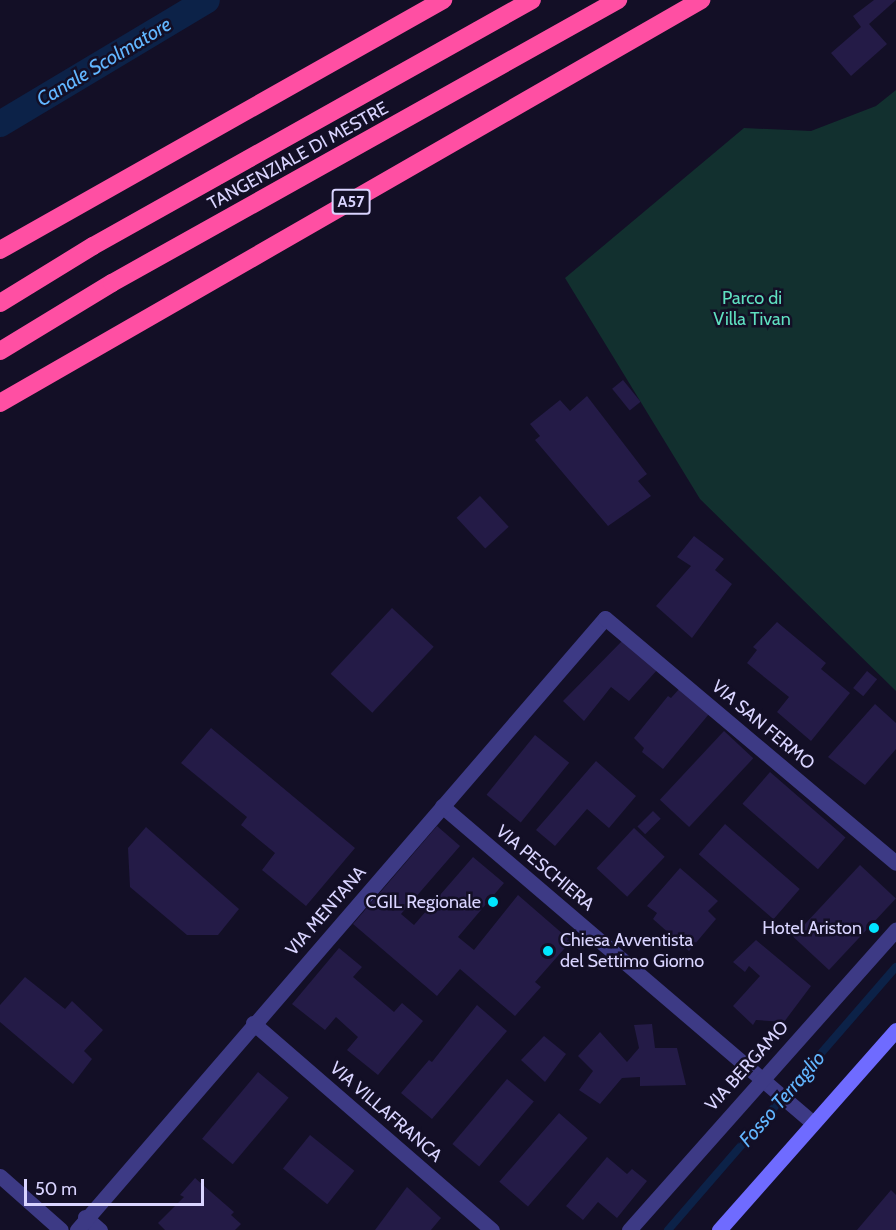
<!DOCTYPE html>
<style>
body{margin:0}
#map{position:relative;width:896px;height:1230px;overflow:hidden;background:#130f26;font-family:Cabin,sans-serif}
div>[style]{position:absolute}
.green>*{inset:0;background:#12302f}
.stream>*{height:8px;margin:-4px;padding:0 4px;transform-origin:4px;border-radius:4px;background:#0c2248}
.canal>*{height:26px;margin:-13px;padding:0 13px;transform-origin:13px;border-radius:13px;background:#0c2248}
.building>*{inset:0;background:#241b47;transform-origin:0 0}
.street>*{height:15px;margin:-7.5px;padding:0 7.5px;transform-origin:7.5px;border-radius:7.5px;background:#3d3a85}
.secondary>*{height:15px;margin:-7.5px;padding:0 7.5px;transform-origin:7.5px;border-radius:7.5px;background:#6f6bff}
.highway>*{height:18px;margin:-9px;padding:0 9px;transform-origin:9px;border-radius:9px;background:#ff4fa3}
.dots>*{width:16px;height:16px;translate:-50% -50%;box-sizing:border-box;border:3px solid #130f26;border-radius:50%}
span{translate:-50% -50%;white-space:nowrap;text-align:center;line-height:1.15;-webkit-text-stroke:5px #130f26;paint-order:stroke}
.shield-label span{padding:2px 4px;background:#130f26;border:2px solid;border-radius:4px;-webkit-text-stroke-width:0}
.shield-label{font-size:16px;color:#d9d4ff;font-weight:700}
.street-label{font-size:18px;color:#d9d4ff}
.park-label{font-size:18px;color:#5fe0c0}
.poi-label{font-size:18px;color:#d9d4ff}
.right{translate:-100% -50%;text-align:right}
.left{translate:0 -50%;text-align:left}
.water-label{font-size:20px;color:#62b6ff;font-style:italic}
.scale{position:absolute;left:24px;top:1179px;width:180px;height:27px;box-sizing:border-box;border:3px solid #d9d4ff;border-top:0;padding-left:8px;font-size:18px;line-height:21px;white-space:nowrap;color:#d9d4ff;-webkit-text-stroke:4px #130f26;paint-order:stroke}
</style>
<div id="map">
<div class="green">
<div style="clip-path:polygon(896px 90px,896px 691px,700px 499px,565px 278px,744px 128px,811px 131px,876px 106px)"></div>
</div>
<div class="stream">
<div style="left:668px;top:1230px;width:348px;rotate:-49.1deg"></div>
</div>
<div class="canal">
<div style="left:0;top:124px;width:241px;rotate:-30.9deg"></div>
</div>
<div class="building">
<div style="clip-path:polygon(874px 0,896px 0,869px 24px,887px 44px,851px 76px,831px 53px,861px 27px,853px 16px)"></div>
<div style="left:623px;top:380px;width:28px;height:14px;rotate:51deg"></div>
<div style="clip-path:polygon(587px 396px,647px 474px,638px 481px,651px 496px,608px 526px,535px 440px,540px 436px,530px 424px,560px 400px,570px 411px)"></div>
<div style="left:480px;top:496px;width:42px;height:32px;rotate:47deg"></div>
<div style="clip-path:polygon(694px 536px,724px 559px,715px 570px,732px 584px,692px 638px,656px 606px,691px 566px,677px 557px)"></div>
<div style="left:392px;top:608px;width:57px;height:90px;rotate:43deg"></div>
<div style="clip-path:polygon(777px 622px,826px 663px,821px 669px,850px 693px,811px 741px,777px 712px,789px 697px,747px 663px,757px 650px,753px 647px)"></div>
<div style="clip-path:polygon(624px 639px,658px 669px,629px 701px,611px 687px,584px 721px,563px 701px)"></div>
<div style="left:867px;top:671px;width:13px;height:22px;rotate:39deg"></div>
<div style="clip-path:polygon(680px 688px,709px 714px,663px 769px,642px 752px,644px 748px,634px 738px,668px 696px,671px 698px)"></div>
<div style="clip-path:polygon(875px 704px,896px 723px,896px 749px,865px 785px,828px 757px)"></div>
<div style="clip-path:polygon(211px 728px,355px 848px,306px 906px,262px 870px,275px 853px,241px 825px,247px 817px,181px 763px)"></div>
<div style="left:724px;top:731px;width:40px;height:94px;rotate:43deg"></div>
<div style="left:535px;top:735px;width:44px;height:77px;rotate:39deg"></div>
<div style="clip-path:polygon(596px 761px,636px 796px,609px 828px,587px 809px,555px 846px,536px 830px)"></div>
<div style="left:770px;top:772px;width:100px;height:42px;rotate:41deg"></div>
<div style="left:653px;top:811px;width:11px;height:22px;rotate:45deg"></div>
<div style="left:725px;top:824px;width:99px;height:40px;rotate:41deg"></div>
<div style="clip-path:polygon(437px 826px,460px 846px,401px 914px,414px 925px,473px 857px,504px 883px,458px 937px,474px 950px,518px 895px,571px 941px,535px 982px,541px 987px,515px 1016px,460px 969px,437px 996px,353px 924px)"></div>
<div style="clip-path:polygon(146px 827px,239px 909px,218px 935px,187px 935px,130px 887px,128px 848px)"></div>
<div style="left:634px;top:828px;width:42px;height:55px;rotate:43deg"></div>
<div style="left:860px;top:865px;width:49px;height:98px;rotate:43deg"></div>
<div style="clip-path:polygon(680px 868px,718px 901px,708px 911px,716px 919px,689px 951px,653px 919px,657px 913px,647px 906px)"></div>
<div style="clip-path:polygon(756px 940px,811px 986px,784px 1022px,756px 1020px,753px 1025px,733px 1006px,760px 976px,749px 966px,745px 972px,733px 962px)"></div>
<div style="clip-path:polygon(339px 948px,362px 967px,353px 977px,394px 1012px,402px 1003px,423px 1021px,378px 1075px,347px 1050px,358px 1037px,336px 1017px,325px 1030px,292px 1004px)"></div>
<div style="clip-path:polygon(25px 977px,65px 1009px,72px 1001px,103px 1030px,84px 1051px,92px 1059px,73px 1084px,0 1022px,0 1005px)"></div>
<div style="clip-path:polygon(477px 1005px,507px 1031px,432px 1119px,401px 1093px,429px 1060px,432px 1062px)"></div>
<div style="clip-path:polygon(652px 1024px,655px 1048px,677px 1048px,686px 1085px,640px 1086px,640px 1077px,622px 1078px,600px 1104px,579px 1090px,593px 1071px,578px 1056px,600px 1032px,627px 1062px,639px 1048px,634px 1025px)"></div>
<div style="clip-path:polygon(544px 1036px,566px 1054px,545px 1082px,521px 1060px)"></div>
<div style="left:258px;top:1072px;width:40px;height:87px;rotate:40deg"></div>
<div style="left:507px;top:1079px;width:35px;height:85px;rotate:40deg"></div>
<div style="left:559px;top:1113px;width:38px;height:91px;rotate:41deg"></div>
<div style="left:310px;top:1135px;width:57px;height:43px;rotate:39deg"></div>
<div style="clip-path:polygon(607px 1157px,627px 1174px,632px 1169px,647px 1181px,617px 1218px,598px 1202px,583px 1220px,566px 1206px)"></div>
<div style="clip-path:polygon(195px 1178px,234px 1212px,231px 1215px,241px 1224px,235px 1230px,165px 1230px,158px 1223px,184px 1197px,180px 1195px)"></div>
<div style="clip-path:polygon(407px 1187px,441px 1218px,431px 1230px,375px 1230px)"></div>
<div style="clip-path:polygon(891px 1190px,896px 1195px,896px 1230px,857px 1230px)"></div>
</div>
<div class="street">
<div style="left:442px;top:806px;width:488px;rotate:40.5deg"></div>
<div style="left:253px;top:1023px;width:316px;rotate:40.9deg"></div>
<div style="left:0;top:1176px;width:81px;rotate:41.5deg"></div>
<div style="left:85px;top:1217px;width:20px;rotate:41deg"></div>
<div style="left:77px;top:1230px;width:808px;rotate:-49.21deg"></div>
<div style="left:605px;top:618px;width:380px;rotate:40.1deg"></div>
<div style="left:629px;top:1230px;width:402px;rotate:-48.4deg"></div>
</div>
<div class="secondary">
<div style="left:719px;top:1230px;width:267px;rotate:-48.5deg"></div>
</div>
<div class="highway">
<div style="left:0;top:250px;width:509px;rotate:-29.44deg"></div>
<div style="left:0;top:303px;width:109px;rotate:-31.5deg"></div>
<div style="left:93px;top:246px;width:503px;rotate:-29.26deg"></div>
<div style="left:0;top:351px;width:131px;rotate:-31.3deg"></div>
<div style="left:112px;top:283px;width:580px;rotate:-29.22deg"></div>
<div style="left:0;top:403px;width:809px;rotate:-29.89deg"></div>
</div>
<div class="dots">
<div style="left:493px;top:902px;background:#00e5ff"></div>
<div style="left:874px;top:928px;background:#00e5ff"></div>
<div style="left:548px;top:951px;background:#00e5ff"></div>
</div>
<div class="shield-label">
<span style="left:351px;top:202px">A57</span>
</div>
<div class="street-label">
<span style="left:298px;top:156px;rotate:-29deg">TANGENZIALE DI MESTRE</span>
<span style="left:763px;top:725px;rotate:40deg">VIA SAN FERMO</span>
<span style="left:545px;top:868px;rotate:40deg">VIA PESCHIERA</span>
<span style="left:326px;top:911px;rotate:-49deg">VIA MENTANA</span>
<span style="left:747px;top:1066px;rotate:-48deg">VIA BERGAMO</span>
<span style="left:386px;top:1112px;rotate:41deg">VIA VILLAFRANCA</span>
</div>
<div class="park-label">
<span style="left:752px;top:309px">Parco di<br>Villa Tivan</span>
</div>
<div class="poi-label">
<span class="right" style="left:481px;top:902px">CGIL Regionale</span>
<span class="right" style="left:862px;top:928px">Hotel Ariston</span>
<span class="left" style="left:560px;top:951px">Chiesa Avventista<br>del Settimo Giorno</span>
</div>
<div class="water-label">
<span style="left:104px;top:62px;rotate:-31deg">Canale Scolmatore</span>
<span style="left:782px;top:1099px;rotate:-49deg">Fosso Terraglio</span>
</div>
<div class="scale">50 m</div>
</div>
